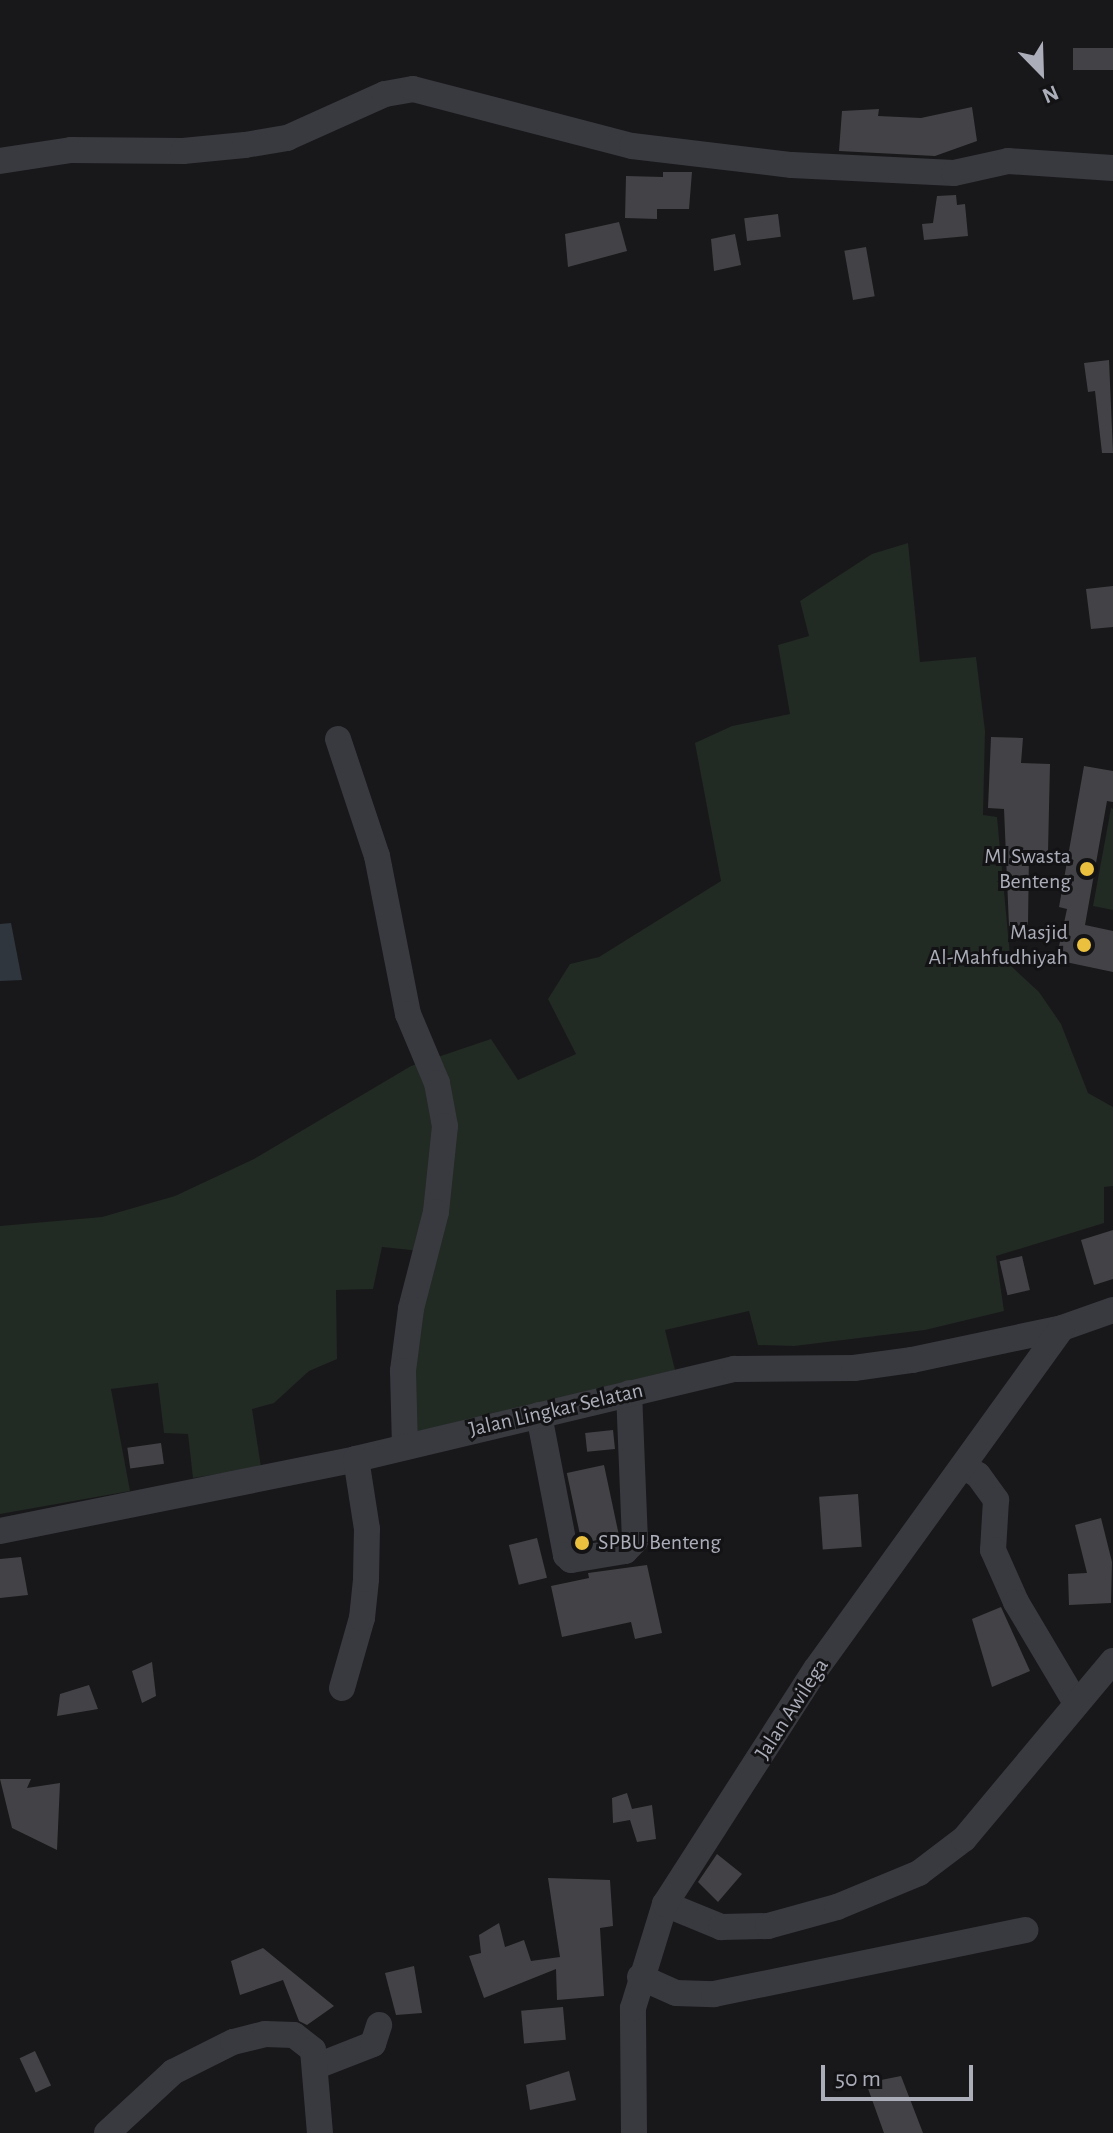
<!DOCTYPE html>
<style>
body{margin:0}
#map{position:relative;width:1113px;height:2133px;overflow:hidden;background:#18181a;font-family:"Alegreya Sans",sans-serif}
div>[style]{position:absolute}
.green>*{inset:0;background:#222a24}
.water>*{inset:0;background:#2f363e}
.building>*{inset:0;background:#434347;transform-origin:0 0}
.minor>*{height:26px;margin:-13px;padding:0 13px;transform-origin:13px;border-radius:13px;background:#393a3f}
.dots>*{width:22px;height:22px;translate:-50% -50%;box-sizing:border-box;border:4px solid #131315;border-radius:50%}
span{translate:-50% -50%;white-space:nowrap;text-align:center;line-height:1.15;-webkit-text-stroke:6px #131315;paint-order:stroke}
.poi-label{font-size:22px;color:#abaeb9}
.right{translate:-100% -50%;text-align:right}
.left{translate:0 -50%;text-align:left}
.street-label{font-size:22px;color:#abaeb9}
.north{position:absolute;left:1001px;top:32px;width:80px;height:80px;-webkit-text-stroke:6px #131315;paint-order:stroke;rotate:157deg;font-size:22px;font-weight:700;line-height:32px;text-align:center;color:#abaeb9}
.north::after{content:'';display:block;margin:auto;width:28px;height:36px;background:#abaeb9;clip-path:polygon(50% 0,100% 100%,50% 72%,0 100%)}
.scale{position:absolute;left:821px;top:2065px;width:152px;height:36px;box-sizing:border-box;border:4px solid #abaeb9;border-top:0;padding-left:10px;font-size:24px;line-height:28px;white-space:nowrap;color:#abaeb9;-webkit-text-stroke:6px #131315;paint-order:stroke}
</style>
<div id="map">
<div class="green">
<div style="clip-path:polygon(908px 543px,920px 662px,976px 657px,985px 731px,983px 815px,997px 817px,1011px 966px,1039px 992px,1061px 1024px,1088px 1093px,1113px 1107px,1113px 1186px,1104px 1187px,1104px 1223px,996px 1256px,1004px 1311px,925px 1330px,794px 1346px,758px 1345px,749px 1311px,665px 1330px,675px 1370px,411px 1434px,413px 1369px,431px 1252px,382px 1247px,373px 1289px,336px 1290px,337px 1359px,309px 1371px,274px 1403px,252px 1409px,261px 1467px,193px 1478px,188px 1434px,164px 1433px,158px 1383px,111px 1389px,130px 1491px,0 1514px,0 1226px,102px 1217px,175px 1196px,254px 1159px,411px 1066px,491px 1039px,518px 1080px,576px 1054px,548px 999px,570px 964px,599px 957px,721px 881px,695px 743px,732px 726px,790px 714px,778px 645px,809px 636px,800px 601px,872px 554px)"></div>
<div style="clip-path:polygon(1111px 808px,1113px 809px,1113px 910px,1093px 906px)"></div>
</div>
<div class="water">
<div style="clip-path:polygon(11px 923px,22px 980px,0 981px,0 924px)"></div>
</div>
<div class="building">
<div style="left:1113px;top:48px;width:22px;height:40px;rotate:90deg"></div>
<div style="clip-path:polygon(972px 107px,977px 141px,935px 156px,839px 151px,842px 111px,879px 109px,878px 116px,921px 118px)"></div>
<div style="clip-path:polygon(663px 172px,692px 172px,689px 209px,657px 209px,657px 219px,625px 218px,626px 176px,663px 177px)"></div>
<div style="clip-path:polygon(956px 195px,957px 205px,965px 204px,968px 236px,924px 240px,922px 224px,933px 223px,937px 196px)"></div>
<div style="left:778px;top:214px;width:23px;height:34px;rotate:83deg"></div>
<div style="clip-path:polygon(619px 222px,627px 251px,568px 267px,565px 234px)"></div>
<div style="clip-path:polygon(735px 234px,741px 265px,714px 271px,711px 239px)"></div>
<div style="left:866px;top:247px;width:50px;height:22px;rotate:80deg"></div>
<div style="clip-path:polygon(1109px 360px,1113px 453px,1102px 453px,1095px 391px,1088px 392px,1084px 363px)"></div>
<div style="clip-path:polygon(1113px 586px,1113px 627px,1091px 629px,1086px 589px)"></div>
<div style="clip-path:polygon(991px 737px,1023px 738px,1021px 763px,1050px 764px,1048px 852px,1029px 853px,1028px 925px,1009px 926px,1004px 809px,988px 808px)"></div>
<div style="clip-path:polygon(1084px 766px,1113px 771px,1113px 802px,1107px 801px,1085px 925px,1113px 931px,1113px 972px,1056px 960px,1067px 909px,1059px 907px)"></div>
<div style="clip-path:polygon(1113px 1230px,1113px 1279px,1094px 1285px,1081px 1240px)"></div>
<div style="left:1022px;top:1256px;width:35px;height:23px;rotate:77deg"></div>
<div style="left:613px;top:1430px;width:19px;height:28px;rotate:84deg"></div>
<div style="left:161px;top:1443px;width:21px;height:34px;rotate:82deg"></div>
<div style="left:604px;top:1465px;width:72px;height:38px;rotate:78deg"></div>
<div style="left:858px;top:1494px;width:53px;height:39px;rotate:86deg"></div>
<div style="clip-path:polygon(1101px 1518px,1112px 1562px,1111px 1603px,1069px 1605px,1068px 1574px,1087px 1573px,1075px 1525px)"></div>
<div style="left:537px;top:1538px;width:41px;height:29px;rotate:76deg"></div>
<div style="clip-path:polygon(21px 1557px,28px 1595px,0 1598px,0 1559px)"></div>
<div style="clip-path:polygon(647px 1565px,662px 1633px,635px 1639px,631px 1622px,562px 1637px,551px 1586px,589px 1578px,588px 1573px)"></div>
<div style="clip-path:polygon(1001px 1607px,1030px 1671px,992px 1687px,972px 1619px)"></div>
<div style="clip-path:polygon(152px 1662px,156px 1696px,142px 1703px,132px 1671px)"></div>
<div style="clip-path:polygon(89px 1685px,98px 1709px,57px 1716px,60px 1694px)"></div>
<div style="clip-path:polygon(0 1779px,31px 1779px,27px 1788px,60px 1783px,57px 1850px,12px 1828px)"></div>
<div style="clip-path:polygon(627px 1793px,632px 1809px,652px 1805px,656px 1839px,637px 1842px,630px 1820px,613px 1823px,612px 1798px)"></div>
<div style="clip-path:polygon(717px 1854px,742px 1874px,718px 1902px,698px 1882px)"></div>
<div style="clip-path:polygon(548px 1878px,610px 1880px,613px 1926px,600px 1928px,604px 1996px,557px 2000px,556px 1969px,484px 1998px,469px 1956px,481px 1953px,479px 1935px,499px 1923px,505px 1947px,524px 1940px,531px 1961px,560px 1957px)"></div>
<div style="clip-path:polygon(263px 1948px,274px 1957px,334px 2006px,307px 2025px,299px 2021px,283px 1980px,240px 1995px,231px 1961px)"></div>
<div style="clip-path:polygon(414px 1966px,422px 2013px,396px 2015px,385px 1973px)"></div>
<div style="left:563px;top:2007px;width:33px;height:42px;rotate:85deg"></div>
<div style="left:35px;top:2051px;width:38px;height:17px;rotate:65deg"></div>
<div style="clip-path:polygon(569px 2071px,576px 2100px,530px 2110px,526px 2085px)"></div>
<div style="clip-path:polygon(901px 2076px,923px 2133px,884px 2133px,866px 2083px)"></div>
</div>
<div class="minor">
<div style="left:0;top:161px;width:72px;rotate:-8.8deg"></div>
<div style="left:71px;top:150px;width:112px;rotate:0.5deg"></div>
<div style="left:183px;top:151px;width:62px;rotate:-5.5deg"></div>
<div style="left:245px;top:145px;width:43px;rotate:-9.5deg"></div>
<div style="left:287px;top:138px;width:107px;rotate:-24.2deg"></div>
<div style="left:385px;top:94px;width:28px;rotate:-10deg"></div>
<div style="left:413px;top:89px;width:226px;rotate:14.6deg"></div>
<div style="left:632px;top:146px;width:161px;rotate:6.8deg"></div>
<div style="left:792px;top:165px;width:162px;rotate:2.8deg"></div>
<div style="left:954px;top:173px;width:55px;rotate:-12.5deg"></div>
<div style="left:1008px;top:161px;width:105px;rotate:3.8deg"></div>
<div style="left:338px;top:739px;width:123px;rotate:71.6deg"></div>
<div style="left:377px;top:856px;width:161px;rotate:78.9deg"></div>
<div style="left:408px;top:1014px;width:75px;rotate:67.2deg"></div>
<div style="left:437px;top:1083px;width:44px;rotate:79.5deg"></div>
<div style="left:445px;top:1126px;width:86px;rotate:96deg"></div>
<div style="left:436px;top:1212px;width:100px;rotate:104.5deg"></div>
<div style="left:411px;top:1309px;width:63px;rotate:97.4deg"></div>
<div style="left:403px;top:1371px;width:76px;rotate:88.5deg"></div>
<div style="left:539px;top:1415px;width:143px;rotate:79.1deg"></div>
<div style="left:566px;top:1555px;width:7px;rotate:45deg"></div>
<div style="left:571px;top:1560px;width:55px;rotate:-9.5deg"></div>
<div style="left:625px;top:1551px;width:14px;rotate:-45deg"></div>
<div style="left:635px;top:1541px;width:148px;rotate:-92.3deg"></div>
<div style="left:963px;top:1466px;width:17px;rotate:31deg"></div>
<div style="left:978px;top:1475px;width:31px;rotate:54deg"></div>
<div style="left:996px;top:1500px;width:50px;rotate:93.4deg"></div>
<div style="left:993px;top:1550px;width:57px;rotate:66.1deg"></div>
<div style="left:1016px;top:1602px;width:117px;rotate:59.3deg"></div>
<div style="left:0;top:1531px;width:363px;rotate:-11.4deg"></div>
<div style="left:356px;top:1459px;width:389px;rotate:-13.4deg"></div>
<div style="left:734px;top:1369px;width:120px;rotate:-0.5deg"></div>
<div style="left:854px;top:1368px;width:59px;rotate:-7.9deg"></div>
<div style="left:912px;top:1360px;width:153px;rotate:-12deg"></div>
<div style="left:1062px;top:1328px;width:54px;rotate:-19.4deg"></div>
<div style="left:342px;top:1688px;width:73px;rotate:-74.1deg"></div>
<div style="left:362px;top:1618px;width:39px;rotate:-84deg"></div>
<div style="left:366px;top:1579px;width:50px;rotate:-88.9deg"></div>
<div style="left:367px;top:1529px;width:71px;rotate:-98.9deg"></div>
<div style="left:665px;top:1904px;width:61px;rotate:22.3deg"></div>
<div style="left:721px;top:1927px;width:47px;rotate:-1.2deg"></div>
<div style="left:768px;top:1926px;width:72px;rotate:-15.4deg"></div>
<div style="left:837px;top:1907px;width:89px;rotate:-22.5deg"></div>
<div style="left:919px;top:1873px;width:56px;rotate:-37.1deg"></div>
<div style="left:964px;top:1839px;width:232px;rotate:-50.1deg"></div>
<div style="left:640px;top:1977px;width:39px;rotate:24deg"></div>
<div style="left:676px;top:1993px;width:38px;rotate:2deg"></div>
<div style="left:714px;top:1994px;width:318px;rotate:-11.6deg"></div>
<div style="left:317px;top:2066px;width:60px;rotate:-21.4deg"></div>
<div style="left:373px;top:2044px;width:20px;rotate:-72deg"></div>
<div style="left:107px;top:2133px;width:90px;rotate:-42.7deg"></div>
<div style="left:173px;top:2072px;width:67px;rotate:-26.6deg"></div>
<div style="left:233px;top:2042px;width:33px;rotate:-14deg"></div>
<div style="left:265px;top:2034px;width:29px;rotate:2deg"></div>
<div style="left:294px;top:2035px;width:24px;rotate:38deg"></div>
<div style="left:313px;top:2050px;width:83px;rotate:85.2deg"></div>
<div style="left:634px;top:2133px;width:125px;rotate:-90.5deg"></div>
<div style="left:633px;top:2008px;width:109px;rotate:-72.9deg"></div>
<div style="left:665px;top:1904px;width:279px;rotate:-57.3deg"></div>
<div style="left:816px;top:1669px;width:420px;rotate:-54.2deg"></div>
</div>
<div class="dots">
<div style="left:1087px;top:869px;background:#ebc03f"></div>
<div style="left:1084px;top:945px;background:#ebc03f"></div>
<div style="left:582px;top:1543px;background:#ebc03f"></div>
</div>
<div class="poi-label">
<span class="right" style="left:1071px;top:869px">MI Swasta<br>Benteng</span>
<span class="right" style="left:1068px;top:945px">Masjid<br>Al-Mahfudhiyah</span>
<span class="left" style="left:598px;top:1543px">SPBU Benteng</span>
</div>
<div class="street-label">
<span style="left:556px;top:1410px;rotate:-13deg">Jalan Lingkar Selatan</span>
<span style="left:792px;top:1709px;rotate:-57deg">Jalan Awilega</span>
</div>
<div class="north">N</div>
<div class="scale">50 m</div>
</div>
